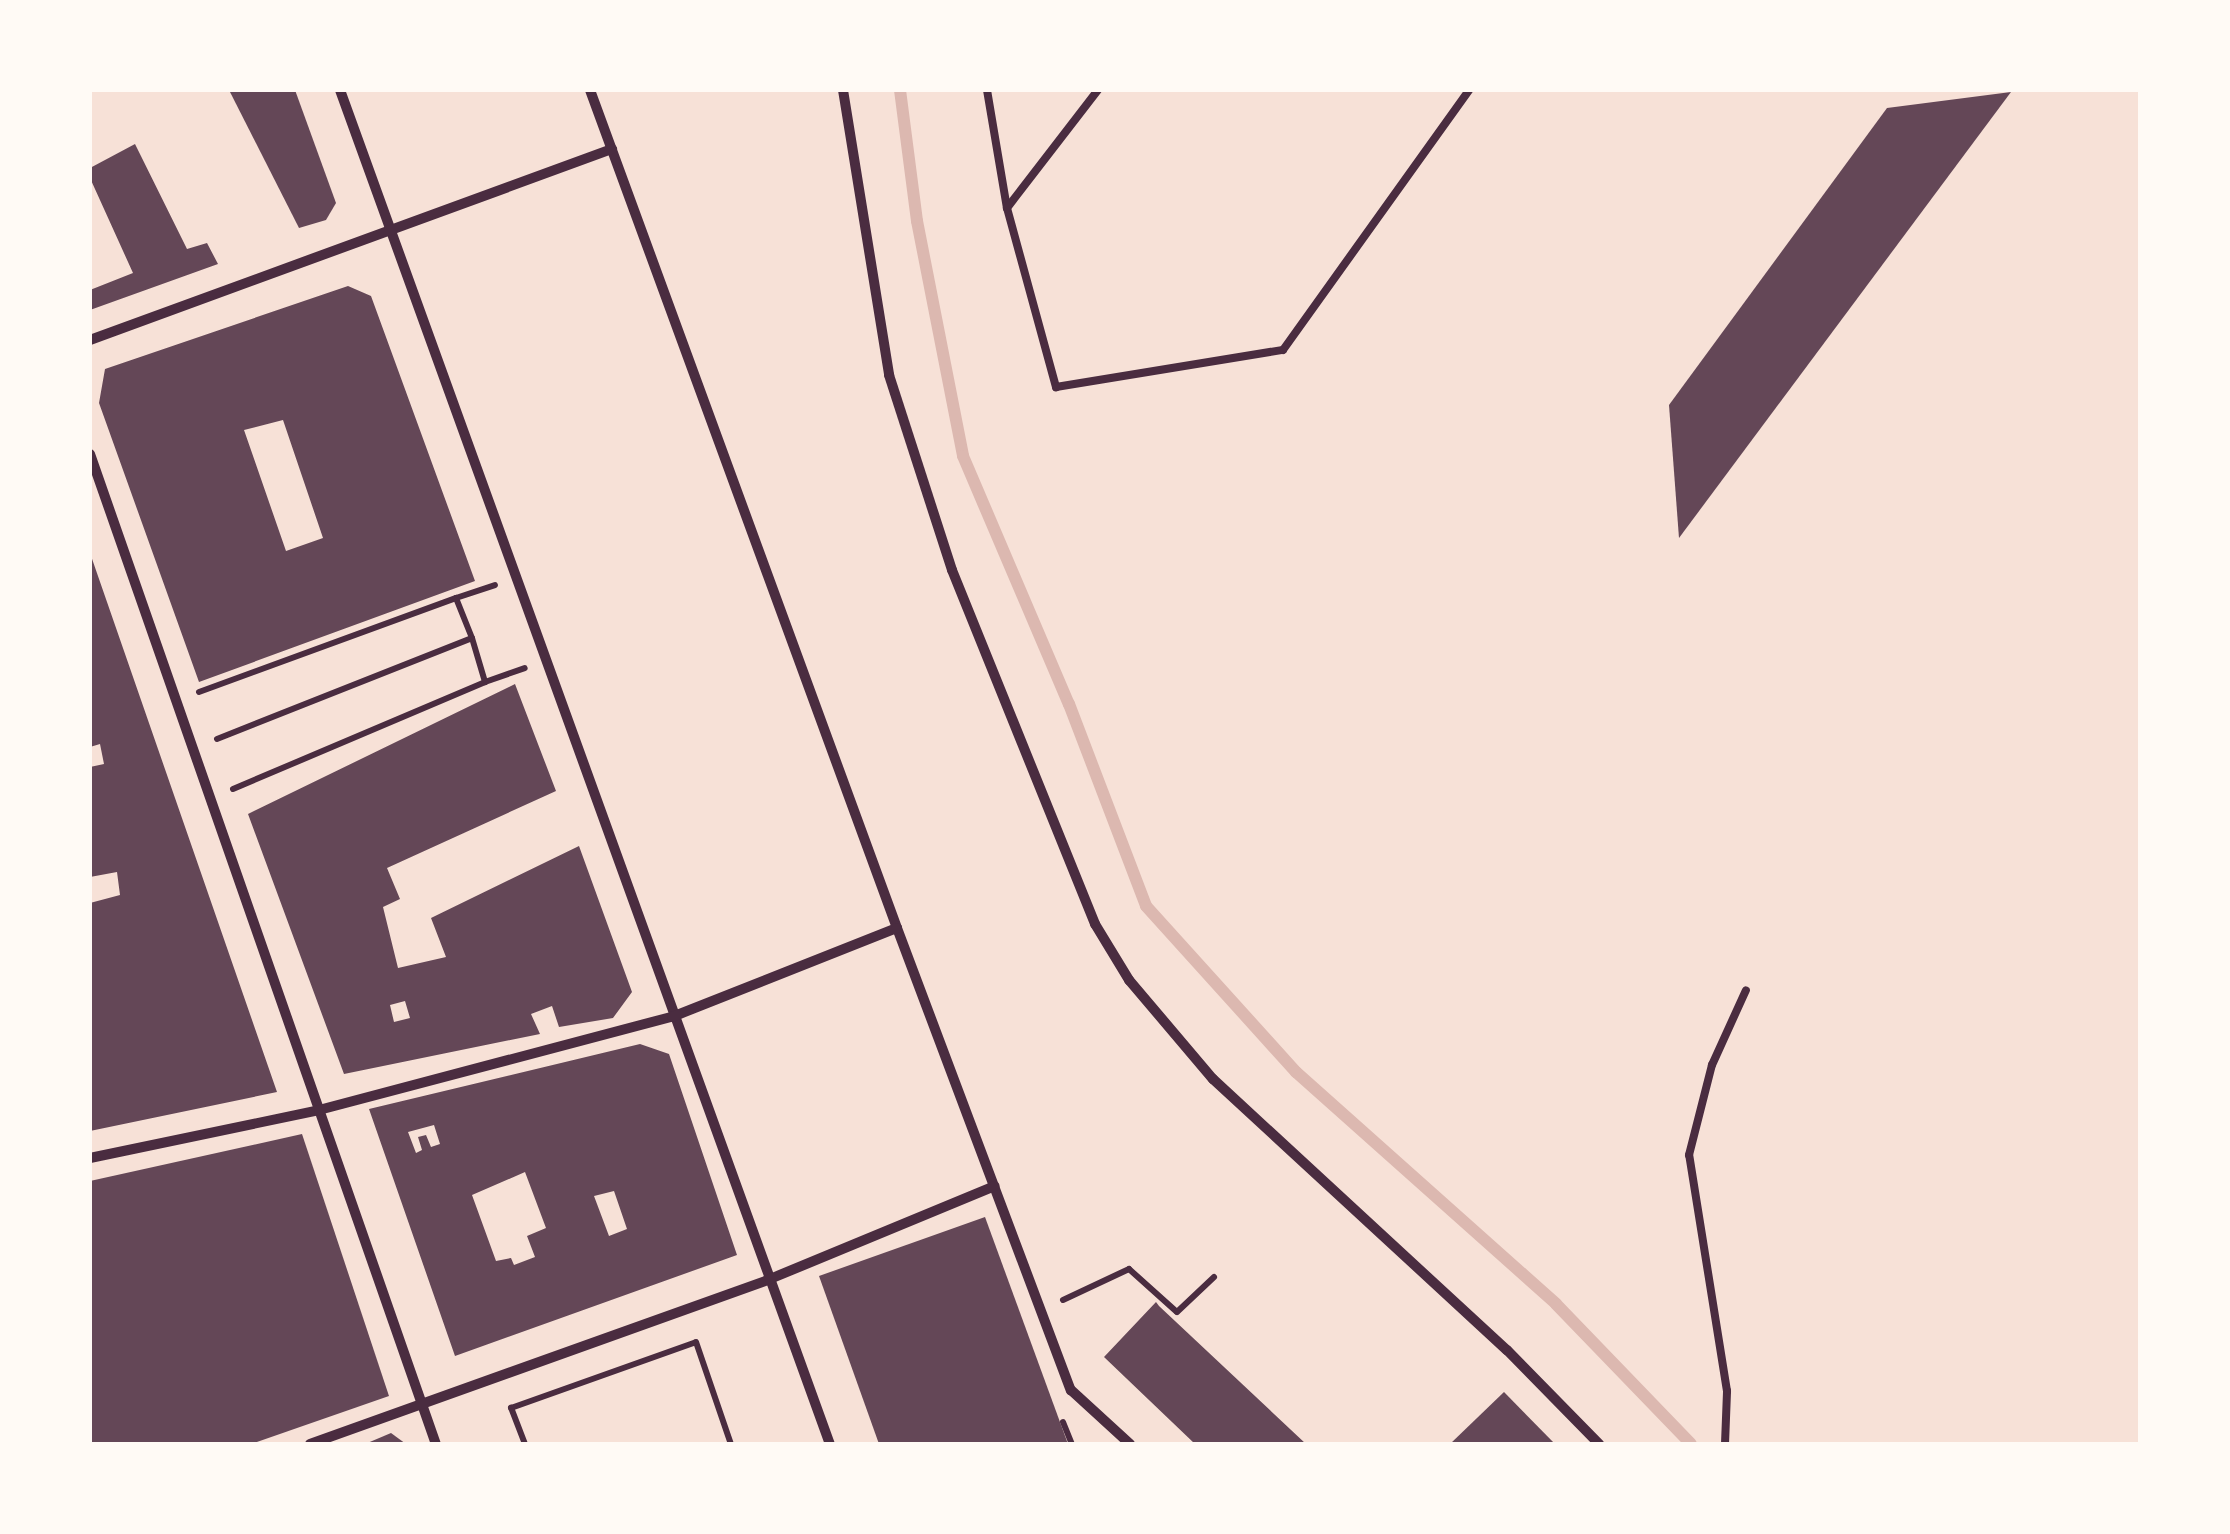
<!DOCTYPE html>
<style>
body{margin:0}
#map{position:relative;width:2230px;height:1534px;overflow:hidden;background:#f7e1d7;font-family:Montserrat,sans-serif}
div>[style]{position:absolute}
.stream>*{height:12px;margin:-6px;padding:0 6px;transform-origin:6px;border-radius:6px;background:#dcb8b0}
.building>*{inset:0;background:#644757}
.path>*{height:6px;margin:-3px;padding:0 3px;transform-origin:3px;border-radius:3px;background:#4a2c40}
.service>*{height:8px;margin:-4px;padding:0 4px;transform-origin:4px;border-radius:4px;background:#4a2c40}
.minor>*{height:10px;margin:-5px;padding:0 5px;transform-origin:5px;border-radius:5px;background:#4a2c40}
span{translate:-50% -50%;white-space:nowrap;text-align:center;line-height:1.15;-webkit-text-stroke:8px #fffaf5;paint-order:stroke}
.frame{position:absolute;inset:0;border:92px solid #fffaf5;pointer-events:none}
</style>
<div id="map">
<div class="stream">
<div style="left:900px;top:90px;width:132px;rotate:82.6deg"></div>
<div style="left:917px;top:221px;width:239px;rotate:78.9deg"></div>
<div style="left:963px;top:456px;width:270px;rotate:66.9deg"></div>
<div style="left:1069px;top:704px;width:216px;rotate:69.1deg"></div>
<div style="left:1146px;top:906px;width:224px;rotate:47.9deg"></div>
<div style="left:1296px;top:1072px;width:348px;rotate:41.7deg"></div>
<div style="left:1556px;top:1304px;width:194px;rotate:46deg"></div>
</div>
<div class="building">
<div style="clip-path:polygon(229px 90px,295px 90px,336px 203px,326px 220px,299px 228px)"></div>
<div style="clip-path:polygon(2011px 92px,1679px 538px,1669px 405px,1887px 108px)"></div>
<div style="clip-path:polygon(135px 144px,187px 249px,207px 243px,218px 264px,90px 310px,90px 290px,133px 273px,90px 178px,90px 168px)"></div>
<div style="clip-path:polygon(evenodd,348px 286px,371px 296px,475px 581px,199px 682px,99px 403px,105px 369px,348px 286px,283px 420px,323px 538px,286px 551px,244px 430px,283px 420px)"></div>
<div style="clip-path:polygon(90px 553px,277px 1092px,90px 1131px,90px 903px,120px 895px,117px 872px,90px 877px,90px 767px,104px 764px,100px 744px,90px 747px)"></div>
<div style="clip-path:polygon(evenodd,515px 684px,556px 791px,387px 868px,400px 899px,383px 907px,398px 968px,446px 957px,431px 918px,579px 846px,632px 992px,613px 1018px,559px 1027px,552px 1006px,531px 1014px,540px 1034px,344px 1074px,248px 814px,515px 684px,405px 1001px,410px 1018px,394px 1022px,390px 1005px,405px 1001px)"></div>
<div style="clip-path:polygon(evenodd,640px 1044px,669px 1054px,737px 1255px,455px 1356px,369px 1109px,640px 1044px,434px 1125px,440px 1144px,431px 1147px,426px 1135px,418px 1137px,422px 1150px,416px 1153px,408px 1132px,434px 1125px,640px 1044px,525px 1172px,546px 1228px,527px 1236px,535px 1257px,514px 1265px,511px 1258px,496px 1261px,472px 1195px,525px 1172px,640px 1044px,614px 1191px,627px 1229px,609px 1236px,594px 1196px,614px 1191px)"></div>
<div style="clip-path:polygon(302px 1134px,389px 1396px,251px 1444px,90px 1444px,90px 1181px)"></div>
<div style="clip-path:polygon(985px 1217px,1068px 1444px,879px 1444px,819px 1276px)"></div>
<div style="clip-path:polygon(1156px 1302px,1159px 1306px,1306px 1444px,1195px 1444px,1104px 1357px)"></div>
<div style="clip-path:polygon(1504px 1392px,1555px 1444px,1450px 1444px)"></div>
<div style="clip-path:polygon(391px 1433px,406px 1444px,365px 1444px)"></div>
</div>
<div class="path">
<div style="left:472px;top:638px;width:43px;rotate:-111.8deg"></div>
<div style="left:456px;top:598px;width:41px;rotate:-18.4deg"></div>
<div style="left:199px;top:692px;width:274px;rotate:-20.1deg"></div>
<div style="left:217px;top:739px;width:274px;rotate:-21.6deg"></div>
<div style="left:472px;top:638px;width:46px;rotate:73.5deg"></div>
<div style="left:485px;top:682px;width:42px;rotate:-19.3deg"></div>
<div style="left:233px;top:789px;width:274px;rotate:-23deg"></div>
<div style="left:1063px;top:1300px;width:73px;rotate:-25.2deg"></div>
<div style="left:1129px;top:1269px;width:64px;rotate:41.9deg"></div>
<div style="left:1177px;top:1312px;width:51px;rotate:-43.4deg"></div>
<div style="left:1063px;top:1422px;width:24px;rotate:68deg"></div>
<div style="left:525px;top:1444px;width:39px;rotate:-111deg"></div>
<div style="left:511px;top:1408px;width:196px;rotate:-19.6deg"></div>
<div style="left:696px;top:1342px;width:108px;rotate:71.1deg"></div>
</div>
<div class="service">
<div style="left:987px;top:90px;width:120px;rotate:80.4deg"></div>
<div style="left:1007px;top:208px;width:186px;rotate:74.7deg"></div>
<div style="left:1056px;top:387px;width:230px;rotate:-9.3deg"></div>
<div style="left:1283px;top:350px;width:320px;rotate:-54.4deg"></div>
<div style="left:1007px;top:208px;width:149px;rotate:-52.4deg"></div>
<div style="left:1725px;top:1444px;width:53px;rotate:-87.8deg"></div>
<div style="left:1727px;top:1391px;width:239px;rotate:-99.1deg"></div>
<div style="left:1689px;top:1155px;width:93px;rotate:-75.7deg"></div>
<div style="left:1712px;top:1065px;width:82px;rotate:-65.6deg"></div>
</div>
<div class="minor">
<div style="left:340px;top:90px;width:1440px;rotate:70.11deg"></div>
<div style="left:590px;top:90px;width:892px;rotate:69.88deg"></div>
<div style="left:897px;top:928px;width:494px;rotate:69.4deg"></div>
<div style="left:1071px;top:1390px;width:80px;rotate:42.5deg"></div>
<div style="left:843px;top:90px;width:289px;rotate:80.8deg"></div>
<div style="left:889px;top:375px;width:205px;rotate:72.1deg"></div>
<div style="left:952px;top:570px;width:382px;rotate:68deg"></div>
<div style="left:1095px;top:924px;width:66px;rotate:58.7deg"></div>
<div style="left:1129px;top:980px;width:130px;rotate:49.7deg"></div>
<div style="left:1213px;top:1079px;width:400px;rotate:42.7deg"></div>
<div style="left:1507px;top:1350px;width:132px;rotate:45.6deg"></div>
<div style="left:90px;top:340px;width:556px;rotate:-20.1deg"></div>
<div style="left:90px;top:454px;width:1049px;rotate:70.74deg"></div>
<div style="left:90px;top:1158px;width:234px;rotate:-11.8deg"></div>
<div style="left:319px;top:1110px;width:365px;rotate:-14.8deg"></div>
<div style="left:672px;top:1017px;width:242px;rotate:-21.6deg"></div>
<div style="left:310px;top:1444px;width:489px;rotate:-19.7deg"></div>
<div style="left:770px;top:1279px;width:243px;rotate:-22.5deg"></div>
</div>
<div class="frame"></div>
</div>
